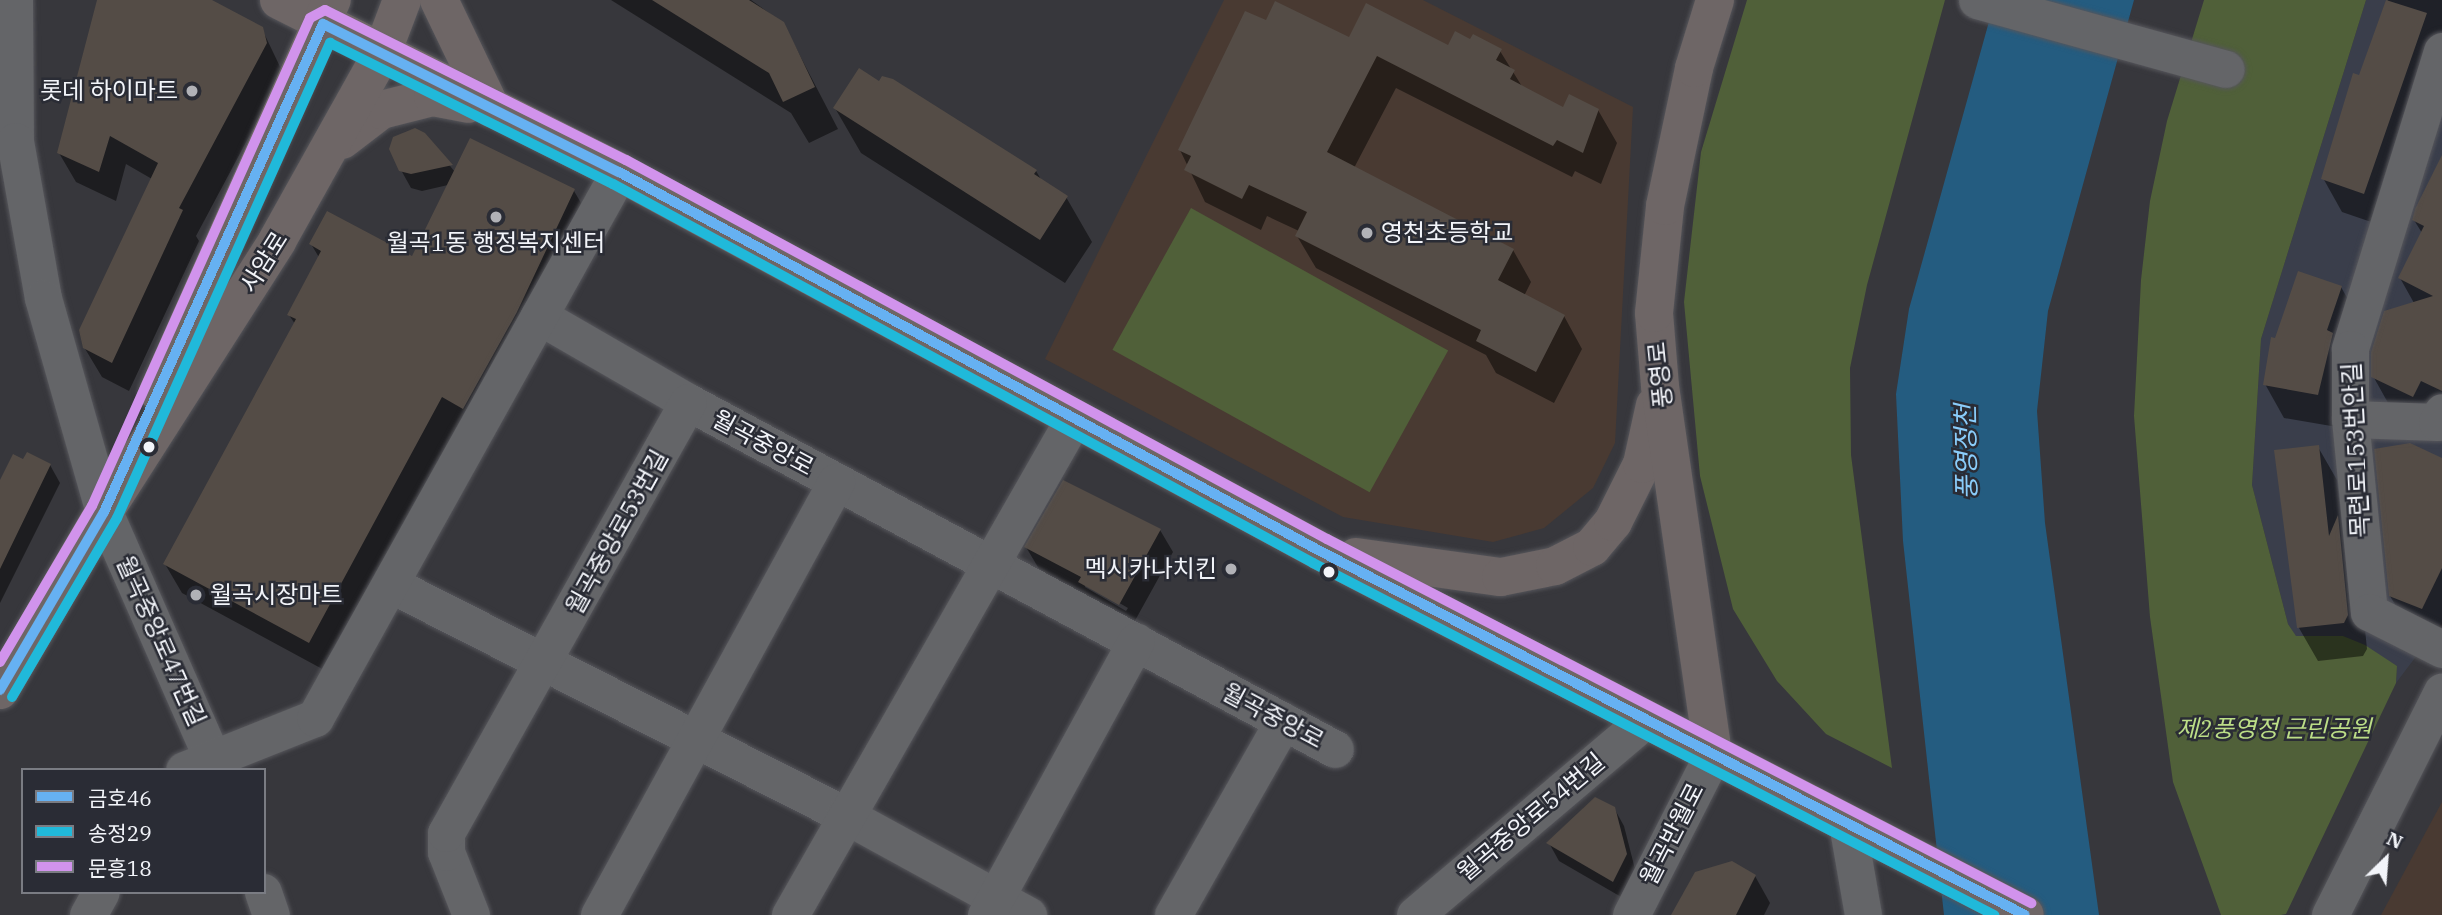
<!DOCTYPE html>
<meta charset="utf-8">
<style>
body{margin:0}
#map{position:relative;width:2442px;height:915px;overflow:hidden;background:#37373c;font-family:"IBM Plex Serif","Noto Sans KR",serif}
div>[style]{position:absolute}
.built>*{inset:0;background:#3a3e4b}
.education>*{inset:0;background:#493a32}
.green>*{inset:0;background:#506039;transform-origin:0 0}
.water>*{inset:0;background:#245c80}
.shadow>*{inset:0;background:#0007}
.building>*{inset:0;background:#544c46}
.roads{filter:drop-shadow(0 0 2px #56565b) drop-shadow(0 0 2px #56565b)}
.minor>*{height:37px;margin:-18.5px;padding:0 18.5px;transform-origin:18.5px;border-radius:18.5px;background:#646568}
.major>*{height:38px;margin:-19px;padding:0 19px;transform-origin:19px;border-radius:19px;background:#6e6666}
.bus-1>*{height:10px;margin:-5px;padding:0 5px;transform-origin:5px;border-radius:5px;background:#66b1f2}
.bus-2>*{height:10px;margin:-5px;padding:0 5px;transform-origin:5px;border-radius:5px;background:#20b9da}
.bus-3>*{height:10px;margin:-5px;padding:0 5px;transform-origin:5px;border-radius:5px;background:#d193ec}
.dots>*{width:19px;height:19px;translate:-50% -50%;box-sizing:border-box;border:4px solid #2a2c35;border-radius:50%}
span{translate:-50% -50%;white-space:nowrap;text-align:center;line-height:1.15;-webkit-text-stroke:5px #2a2c35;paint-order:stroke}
.poi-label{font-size:24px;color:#f2f4f9}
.right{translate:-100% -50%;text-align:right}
.left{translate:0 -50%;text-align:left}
.street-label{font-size:24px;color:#f2f4f9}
.park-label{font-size:24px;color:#bcde87;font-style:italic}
.water-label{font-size:26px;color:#8acdfb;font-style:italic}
.legend{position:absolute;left:21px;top:768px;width:245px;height:126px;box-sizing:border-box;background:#2a2c35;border:2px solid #7a7c83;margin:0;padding:9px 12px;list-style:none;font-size:21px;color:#f2f4f9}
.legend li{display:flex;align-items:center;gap:14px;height:35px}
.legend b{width:35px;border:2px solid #7a7c83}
.north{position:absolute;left:2351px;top:824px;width:70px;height:70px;-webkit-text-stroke:5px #2a2c35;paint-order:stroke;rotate:25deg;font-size:19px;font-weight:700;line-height:28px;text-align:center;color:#f2f4f9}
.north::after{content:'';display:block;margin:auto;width:24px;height:32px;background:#f2f4f9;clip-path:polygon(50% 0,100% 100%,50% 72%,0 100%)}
</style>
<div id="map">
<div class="built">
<div style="clip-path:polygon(2366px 0,2442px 0,2442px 622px,2396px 683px,2397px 666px,2343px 636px,2296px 637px,2288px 624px,2252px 485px,2261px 339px)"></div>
</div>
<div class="education">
<div style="clip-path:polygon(1224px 0,1423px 0,1633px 107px,1615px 443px,1593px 488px,1544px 528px,1493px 542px,1343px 517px,1045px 359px)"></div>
<div style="clip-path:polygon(2442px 802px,2442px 915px,2381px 915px)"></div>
</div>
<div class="green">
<div style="clip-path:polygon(1747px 0,1945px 0,1867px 285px,1850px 368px,1851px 455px,1892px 768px,1826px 734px,1777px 681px,1733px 609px,1700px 476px,1684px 302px,1701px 152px)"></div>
<div style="clip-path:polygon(2204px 0,2366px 0,2261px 339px,2252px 485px,2288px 624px,2296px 636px,2343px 636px,2365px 645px,2397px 666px,2396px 683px,2286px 914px,2281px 915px,2221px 915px,2173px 782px,2150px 617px,2134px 416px,2141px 280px,2150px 201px,2167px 121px)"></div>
<div style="left:1191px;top:208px;width:294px;height:162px;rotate:29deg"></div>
</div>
<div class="water">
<div style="clip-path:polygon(1995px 0,2134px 0,2048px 311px,2037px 411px,2045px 523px,2099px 915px,1944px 915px,1903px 541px,1896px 394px,1909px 309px)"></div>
</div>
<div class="shadow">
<div style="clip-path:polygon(99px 0,209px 0,262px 29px,283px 73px,196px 236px,199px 241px,129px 391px,102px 377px,84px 347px,152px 179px,126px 164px,116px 201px,76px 182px,59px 153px)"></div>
<div style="clip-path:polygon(611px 0,751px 0,783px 23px,838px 129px,809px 143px,791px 113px)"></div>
<div style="clip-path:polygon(2388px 0,2442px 0,2442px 68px,2383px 226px,2342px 212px,2323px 178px)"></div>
<div style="clip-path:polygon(1267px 22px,1350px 39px,1500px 51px,1523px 88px,1564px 109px,1598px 110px,1617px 143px,1601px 184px,1575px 171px,1572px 177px,1396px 88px,1354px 168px,1513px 250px,1531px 282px,1524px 296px,1564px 316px,1582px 349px,1554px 403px,1496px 373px,1486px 355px,1316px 268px,1297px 236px,1299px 231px,1267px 216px,1261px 230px,1205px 202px,1180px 150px)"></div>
<div style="clip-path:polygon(835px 108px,1036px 171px,1042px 181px,1066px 197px,1092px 242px,1065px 283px,861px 153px)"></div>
<div style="clip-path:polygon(424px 134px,455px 172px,574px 191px,591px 220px,326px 671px,182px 593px,165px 564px,295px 324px,289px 315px,320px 259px,311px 244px,412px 259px,448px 185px,422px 191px,411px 188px,401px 170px)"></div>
<div style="clip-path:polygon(2442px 186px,2442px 415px,2392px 410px,2373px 376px,2414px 303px,2400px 278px,2422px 233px,2414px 220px)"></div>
<div style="clip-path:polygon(2341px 287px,2360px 321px,2337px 427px,2284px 418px,2265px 384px,2276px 340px)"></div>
<div style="clip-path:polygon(2318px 447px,2337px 480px,2342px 525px,2357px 550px,2367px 649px,2363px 656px,2318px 661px,2299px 628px)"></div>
<div style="clip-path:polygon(2442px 460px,2442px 639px,2410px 630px,2390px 596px)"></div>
<div style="clip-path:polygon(24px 461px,50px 465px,60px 483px,0 603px,0 484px)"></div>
<div style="clip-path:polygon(evenodd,1160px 530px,1173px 552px,1132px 626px,1039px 569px,1026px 547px,1160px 530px,1085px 583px,1128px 608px,1126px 611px,1085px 587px,1085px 583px)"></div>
<div style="clip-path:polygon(1614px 808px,1624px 826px,1636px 873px,1623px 898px,1559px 861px,1549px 843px)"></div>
<div style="clip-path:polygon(1755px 876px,1770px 903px,1764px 915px,1673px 915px)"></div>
</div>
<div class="building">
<div style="clip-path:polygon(97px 0,212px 0,263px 27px,267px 43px,179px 208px,183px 210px,112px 363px,83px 348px,79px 330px,158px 163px,110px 136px,99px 172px,57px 153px)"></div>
<div style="clip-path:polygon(652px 0,749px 0,784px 22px,815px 87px,783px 102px,769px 73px)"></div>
<div style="clip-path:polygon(2386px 0,2427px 13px,2364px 194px,2321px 179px,2353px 73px,2359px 75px)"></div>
<div style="clip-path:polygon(1275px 1px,1349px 37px,1366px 3px,1448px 45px,1455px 31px,1470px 39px,1473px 34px,1502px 49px,1496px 60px,1515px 70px,1510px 79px,1563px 107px,1569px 94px,1599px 109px,1583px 153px,1557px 140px,1553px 146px,1377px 56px,1327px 152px,1514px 249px,1498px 280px,1565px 315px,1536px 372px,1476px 341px,1481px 330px,1295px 236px,1307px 212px,1249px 185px,1242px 199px,1184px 170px,1191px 156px,1178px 150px,1245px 11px,1266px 20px)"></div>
<div style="clip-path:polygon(859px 68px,879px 81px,882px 76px,893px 79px,1037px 170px,1034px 174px,1068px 196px,1040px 240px,833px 108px)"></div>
<div style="clip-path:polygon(415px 128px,425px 133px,453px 165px,411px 174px,399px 171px,389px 149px,393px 137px)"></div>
<div style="clip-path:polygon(470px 138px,575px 189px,517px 312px,463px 409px,442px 397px,309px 643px,163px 564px,296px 319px,287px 315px,321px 251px,309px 244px,327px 211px,412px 256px)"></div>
<div style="clip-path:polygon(2442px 155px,2442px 391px,2421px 381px,2413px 397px,2371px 377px,2371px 352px,2384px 311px,2433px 296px,2398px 278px,2424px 226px,2412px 220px,2415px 209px)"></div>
<div style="clip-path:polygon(2298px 271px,2342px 286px,2327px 330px,2333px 333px,2318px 395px,2263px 385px,2271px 337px,2275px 338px)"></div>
<div style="clip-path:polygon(2410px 443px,2442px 458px,2442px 568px,2422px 609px,2389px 596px,2374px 449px)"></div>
<div style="clip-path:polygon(2319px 445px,2329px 536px,2338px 515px,2348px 615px,2344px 623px,2297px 628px,2274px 450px)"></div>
<div style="clip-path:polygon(27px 452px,51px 464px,0 569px,0 480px,13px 454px,23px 459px)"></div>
<div style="clip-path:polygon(1063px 480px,1161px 529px,1119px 605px,1078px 582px,1081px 577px,1024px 547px)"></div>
<div style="clip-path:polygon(1595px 797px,1615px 807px,1627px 854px,1613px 882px,1546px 843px)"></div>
<div style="clip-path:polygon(1732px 861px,1756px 875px,1736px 915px,1671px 915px,1695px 872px)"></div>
</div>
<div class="roads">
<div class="minor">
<div style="left:14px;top:0;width:141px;rotate:89.6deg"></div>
<div style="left:15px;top:141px;width:159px;rotate:79.9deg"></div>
<div style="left:43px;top:298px;width:223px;rotate:74.1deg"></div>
<div style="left:104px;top:512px;width:282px;rotate:66.3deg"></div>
<div style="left:1977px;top:0;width:258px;rotate:15.5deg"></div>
<div style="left:2442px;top:51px;width:312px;rotate:107.2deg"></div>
<div style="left:2350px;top:349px;width:70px;rotate:90deg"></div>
<div style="left:2350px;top:419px;width:194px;rotate:84.4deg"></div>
<div style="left:2369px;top:612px;width:82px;rotate:26.9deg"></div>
<div style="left:539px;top:316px;width:172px;rotate:30deg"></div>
<div style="left:688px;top:402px;width:734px;rotate:28.21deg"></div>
<div style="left:2350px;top:419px;width:87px;rotate:2deg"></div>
<div style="left:2437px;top:422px;width:11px;rotate:-63deg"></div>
<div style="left:392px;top:585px;width:508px;rotate:26.92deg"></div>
<div style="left:845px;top:815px;width:209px;rotate:28.7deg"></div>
<div style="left:184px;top:770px;width:141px;rotate:-21.7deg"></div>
<div style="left:315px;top:718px;width:625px;rotate:-60.89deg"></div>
<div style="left:1847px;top:823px;width:93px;rotate:80.1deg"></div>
<div style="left:263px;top:892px;width:24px;rotate:71deg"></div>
<div style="left:88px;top:915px;width:26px;rotate:-61deg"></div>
<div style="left:471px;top:915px;width:68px;rotate:-111.6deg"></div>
<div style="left:446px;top:852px;width:19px;rotate:-90deg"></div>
<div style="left:446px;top:833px;width:494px;rotate:-60.7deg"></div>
<div style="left:599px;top:915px;width:494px;rotate:-61.3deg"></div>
<div style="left:790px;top:915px;width:572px;rotate:-60.26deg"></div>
<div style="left:986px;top:915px;width:312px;rotate:-61.3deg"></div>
<div style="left:1173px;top:915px;width:223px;rotate:-60.4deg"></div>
<div style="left:1415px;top:915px;width:303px;rotate:-40.3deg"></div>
<div style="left:1631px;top:915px;width:181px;rotate:-63deg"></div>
<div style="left:2330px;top:915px;width:250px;rotate:-63.4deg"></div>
</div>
<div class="major">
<div style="left:279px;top:0;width:381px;rotate:26.8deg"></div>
<div style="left:619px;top:172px;width:797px;rotate:28.4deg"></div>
<div style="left:1320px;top:551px;width:793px;rotate:27.31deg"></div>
<div style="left:439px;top:0;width:120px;rotate:64.3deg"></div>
<div style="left:342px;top:140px;width:49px;rotate:-37.6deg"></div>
<div style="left:381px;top:110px;width:54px;rotate:-14deg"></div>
<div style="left:433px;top:97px;width:36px;rotate:11deg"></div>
<div style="left:158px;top:392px;width:429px;rotate:-66.1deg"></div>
<div style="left:1356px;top:557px;width:146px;rotate:7.9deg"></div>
<div style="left:1501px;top:577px;width:55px;rotate:-11.5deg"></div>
<div style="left:1555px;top:566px;width:42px;rotate:-27.2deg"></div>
<div style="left:1592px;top:547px;width:33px;rotate:-50deg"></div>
<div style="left:1613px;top:522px;width:65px;rotate:-63.4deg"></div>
<div style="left:1642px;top:464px;width:60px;rotate:-77.6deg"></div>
<div style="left:0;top:690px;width:206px;rotate:-59.7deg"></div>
<div style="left:104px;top:512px;width:322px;rotate:-57.4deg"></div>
<div style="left:277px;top:241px;width:215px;rotate:-60.8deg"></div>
<div style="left:382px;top:53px;width:57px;rotate:-69.3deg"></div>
<div style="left:1713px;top:754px;width:372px;rotate:-98.2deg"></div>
<div style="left:1660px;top:386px;width:73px;rotate:-94.7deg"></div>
<div style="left:1654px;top:313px;width:108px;rotate:-84.1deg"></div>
<div style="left:1665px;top:206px;width:141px;rotate:-78.1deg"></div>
<div style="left:1694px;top:68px;width:71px;rotate:-72.8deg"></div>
</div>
</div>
<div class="bus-1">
<div style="left:0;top:690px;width:206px;rotate:-59.7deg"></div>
<div style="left:104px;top:512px;width:535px;rotate:-65.83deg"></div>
<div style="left:323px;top:24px;width:331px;rotate:26.6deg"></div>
<div style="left:619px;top:172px;width:797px;rotate:28.4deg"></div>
<div style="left:1320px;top:551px;width:793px;rotate:27.31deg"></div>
</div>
<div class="bus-2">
<div style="left:12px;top:697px;width:208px;rotate:-59.6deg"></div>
<div style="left:117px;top:518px;width:521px;rotate:-65.85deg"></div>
<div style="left:330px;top:43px;width:316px;rotate:26.5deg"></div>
<div style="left:613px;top:184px;width:796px;rotate:28.43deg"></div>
<div style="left:1313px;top:563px;width:767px;rotate:27.33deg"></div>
</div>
<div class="bus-3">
<div style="left:0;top:662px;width:181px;rotate:-59.5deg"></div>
<div style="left:92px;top:506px;width:534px;rotate:-65.93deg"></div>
<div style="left:310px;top:18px;width:17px;rotate:-28deg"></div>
<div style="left:325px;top:10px;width:336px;rotate:26.5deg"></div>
<div style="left:626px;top:160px;width:797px;rotate:28.4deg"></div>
<div style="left:1327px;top:539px;width:793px;rotate:27.34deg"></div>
</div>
<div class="dots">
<div style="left:192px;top:91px;background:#b1b2b7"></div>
<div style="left:496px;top:217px;background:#b1b2b7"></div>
<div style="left:1367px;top:233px;background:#b1b2b7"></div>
<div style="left:149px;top:447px;background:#f2f4f9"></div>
<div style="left:1231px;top:569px;background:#b1b2b7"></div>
<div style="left:1329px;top:572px;background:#f2f4f9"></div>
<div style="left:196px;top:595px;background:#b1b2b7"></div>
</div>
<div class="poi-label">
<span class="right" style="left:178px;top:91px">롯데 하이마트</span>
<span class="left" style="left:1381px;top:233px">영천초등학교</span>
<span style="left:496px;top:243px">월곡1동 행정복지센터</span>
<span class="right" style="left:1217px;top:569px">멕시카나치킨</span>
<span class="left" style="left:210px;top:595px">월곡시장마트</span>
</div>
<div class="street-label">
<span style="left:264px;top:262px;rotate:-58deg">사암로</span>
<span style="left:1660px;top:375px;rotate:-96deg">풍영로</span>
<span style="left:763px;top:443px;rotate:28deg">월곡중앙로</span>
<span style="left:2356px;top:450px;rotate:-93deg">목련로153번안길</span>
<span style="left:617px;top:532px;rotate:-61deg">월곡중앙로53번길</span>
<span style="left:161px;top:641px;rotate:66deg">월곡중앙로47번길</span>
<span style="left:1273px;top:716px;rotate:28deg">월곡중앙로</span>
<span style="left:1531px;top:817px;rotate:-40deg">월곡중앙로54번길</span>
<span style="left:1672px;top:834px;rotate:-63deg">월곡반월로</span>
</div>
<div class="park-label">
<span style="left:2274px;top:729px">제2풍영정 근린공원</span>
</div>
<div class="water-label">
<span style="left:1966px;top:452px;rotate:-91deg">풍영정천</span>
</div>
<ul class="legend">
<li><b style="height:9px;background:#66b1f2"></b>금호46</li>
<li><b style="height:9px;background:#20b9da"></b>송정29</li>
<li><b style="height:9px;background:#d193ec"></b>문흥18</li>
</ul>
<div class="north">N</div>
</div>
